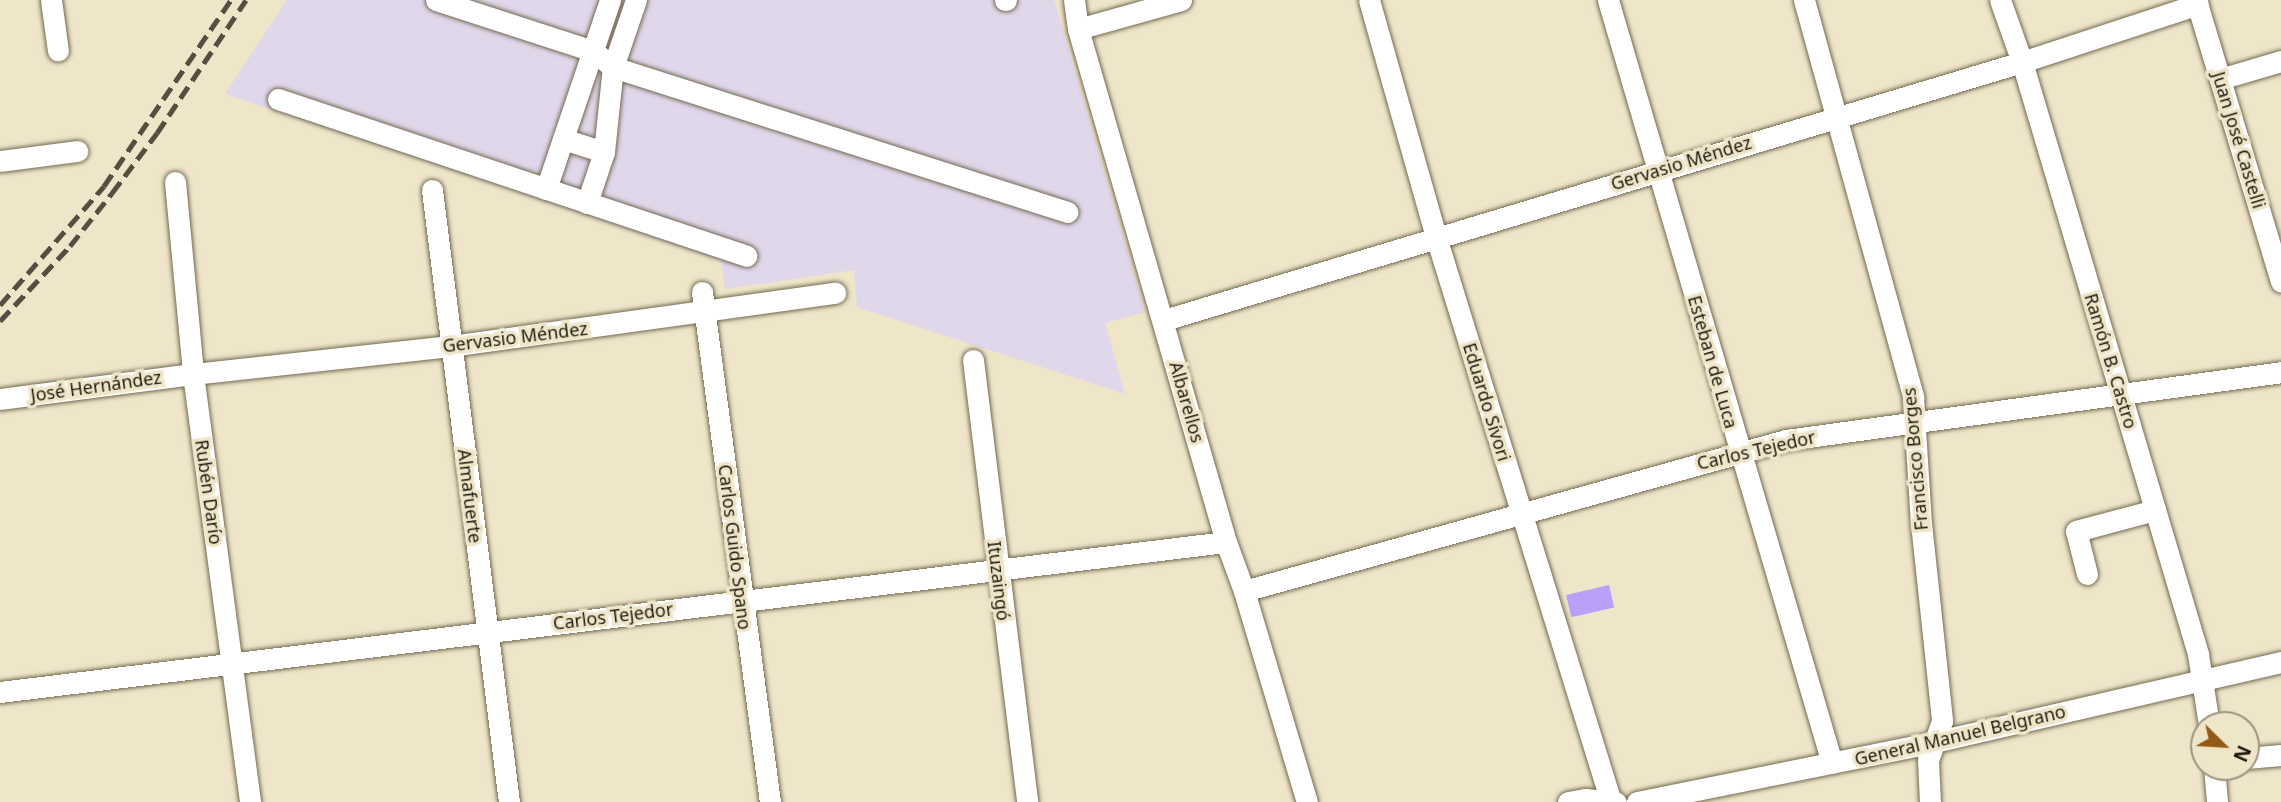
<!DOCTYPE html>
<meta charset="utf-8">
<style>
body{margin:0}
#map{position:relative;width:2281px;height:802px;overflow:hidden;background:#efe5c9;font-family:"Noto Sans",sans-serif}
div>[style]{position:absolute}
.industrial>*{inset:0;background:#e1d7eb}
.building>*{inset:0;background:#ba9ff9;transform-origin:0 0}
.roads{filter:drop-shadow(0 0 2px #726a51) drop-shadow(0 0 2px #726a51)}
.minor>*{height:21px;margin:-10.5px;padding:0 10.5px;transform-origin:10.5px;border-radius:10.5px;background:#fff}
.rail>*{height:5px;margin-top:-2.5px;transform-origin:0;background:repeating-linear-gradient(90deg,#544f41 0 14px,transparent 0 21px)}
span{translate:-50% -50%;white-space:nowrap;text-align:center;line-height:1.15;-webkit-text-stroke:7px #efe5c9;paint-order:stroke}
.street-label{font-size:18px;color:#1e1b11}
.north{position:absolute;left:2190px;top:711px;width:70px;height:70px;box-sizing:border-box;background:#efe5c9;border:2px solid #9b947f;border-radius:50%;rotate:114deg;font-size:19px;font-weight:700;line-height:28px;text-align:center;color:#1e1b11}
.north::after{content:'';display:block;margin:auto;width:24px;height:32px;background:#935916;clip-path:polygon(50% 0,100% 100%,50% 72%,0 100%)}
</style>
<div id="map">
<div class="industrial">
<div style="clip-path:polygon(287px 0,1054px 0,1145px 312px,1105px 323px,1125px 394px,857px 307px,854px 270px,725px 289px,721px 261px,225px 94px)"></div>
</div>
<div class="building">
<div style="left:1609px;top:585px;width:23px;height:44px;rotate:77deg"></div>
</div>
<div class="roads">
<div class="minor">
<div style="left:51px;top:0;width:51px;rotate:82.2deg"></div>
<div style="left:436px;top:0;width:165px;rotate:18deg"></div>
<div style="left:593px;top:51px;width:26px;rotate:39deg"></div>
<div style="left:613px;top:67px;width:477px;rotate:17.7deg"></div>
<div style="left:1005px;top:0;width:1px"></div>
<div style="left:1074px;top:0;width:29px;rotate:82deg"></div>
<div style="left:1078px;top:29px;width:534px;rotate:73.91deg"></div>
<div style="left:1226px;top:542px;width:52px;rotate:69.8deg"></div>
<div style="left:1244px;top:591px;width:220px;rotate:73.4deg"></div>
<div style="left:1369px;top:0;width:246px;rotate:74.2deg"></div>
<div style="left:1436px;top:237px;width:591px;rotate:72.79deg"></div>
<div style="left:1608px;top:0;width:795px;rotate:73.64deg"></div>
<div style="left:1804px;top:0;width:412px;rotate:74.6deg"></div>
<div style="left:1913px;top:397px;width:126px;rotate:86.4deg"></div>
<div style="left:1921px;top:523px;width:199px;rotate:83.9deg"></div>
<div style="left:1942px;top:721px;width:41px;rotate:109.7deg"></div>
<div style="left:1928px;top:760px;width:42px;rotate:87.3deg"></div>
<div style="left:2000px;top:0;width:66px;rotate:70.5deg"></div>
<div style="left:2022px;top:62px;width:618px;rotate:73.44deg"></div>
<div style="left:2198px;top:654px;width:72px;rotate:81.2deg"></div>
<div style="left:2196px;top:0;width:294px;rotate:73.2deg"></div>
<div style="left:1078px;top:29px;width:107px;rotate:-15.7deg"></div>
<div style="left:2220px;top:79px;width:64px;rotate:-16.4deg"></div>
<div style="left:278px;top:99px;width:494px;rotate:18.5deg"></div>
<div style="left:563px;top:139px;width:43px;rotate:17.6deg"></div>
<div style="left:0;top:161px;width:78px;rotate:-7.4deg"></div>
<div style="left:175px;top:182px;width:193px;rotate:84.6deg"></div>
<div style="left:193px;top:374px;width:432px;rotate:82.4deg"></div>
<div style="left:546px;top:189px;width:200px;rotate:-71.3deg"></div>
<div style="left:432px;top:190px;width:617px;rotate:82.83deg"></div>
<div style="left:587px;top:203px;width:54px;rotate:-71.6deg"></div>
<div style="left:604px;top:152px;width:85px;rotate:-84deg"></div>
<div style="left:613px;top:67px;width:71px;rotate:-71.1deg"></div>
<div style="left:702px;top:292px;width:515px;rotate:82.41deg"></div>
<div style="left:1164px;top:320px;width:896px;rotate:-16.74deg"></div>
<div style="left:2022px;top:62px;width:185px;rotate:-18.2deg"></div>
<div style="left:973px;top:360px;width:445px;rotate:83deg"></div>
<div style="left:0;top:399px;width:195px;rotate:-7.4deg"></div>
<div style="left:193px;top:374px;width:260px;rotate:-6.2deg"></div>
<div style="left:451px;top:346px;width:388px;rotate:-7.9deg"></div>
<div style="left:2087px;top:574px;width:44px;rotate:-104.3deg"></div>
<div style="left:2076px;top:531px;width:82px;rotate:-14.9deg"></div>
<div style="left:1244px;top:591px;width:563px;rotate:-15.57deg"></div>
<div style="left:1786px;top:440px;width:500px;rotate:-7.8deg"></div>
<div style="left:0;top:692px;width:1235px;rotate:-6.98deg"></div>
<div style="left:2246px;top:758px;width:35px;rotate:-5deg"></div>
<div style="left:2214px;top:767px;width:35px;rotate:85deg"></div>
<div style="left:1568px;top:802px;width:17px;rotate:-10deg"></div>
<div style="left:1585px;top:799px;width:31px;rotate:6deg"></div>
<div style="left:1637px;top:802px;width:303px;rotate:-11.4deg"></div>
<div style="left:1934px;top:742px;width:356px;rotate:-13deg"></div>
</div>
</div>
<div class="rail">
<div style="left:0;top:305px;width:158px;rotate:-48.8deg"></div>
<div style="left:104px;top:186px;width:225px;rotate:-55.7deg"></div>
<div style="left:0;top:321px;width:103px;rotate:-47deg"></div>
<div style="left:70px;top:246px;width:68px;rotate:-51.6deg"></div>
<div style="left:112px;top:193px;width:75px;rotate:-53.1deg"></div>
<div style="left:157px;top:133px;width:160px;rotate:-56.2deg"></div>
</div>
<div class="street-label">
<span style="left:2239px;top:140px;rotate:73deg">Juan José Castelli</span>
<span style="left:1681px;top:163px;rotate:-17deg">Gervasio Méndez</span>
<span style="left:515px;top:337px;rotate:-7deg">Gervasio Méndez</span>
<span style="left:2111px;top:361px;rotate:73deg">Ramón B. Castro</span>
<span style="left:1713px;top:362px;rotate:74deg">Esteban de Luca</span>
<span style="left:96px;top:386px;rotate:-8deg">José Hernández</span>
<span style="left:1187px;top:402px;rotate:74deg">Albarellos</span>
<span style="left:1487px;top:402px;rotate:73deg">Eduardo Sívori</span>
<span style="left:1756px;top:450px;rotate:-13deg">Carlos Tejedor</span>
<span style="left:1915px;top:459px;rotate:-95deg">Francisco Borges</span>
<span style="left:209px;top:492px;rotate:82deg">Rubén Darío</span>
<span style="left:470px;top:496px;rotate:83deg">Almafuerte</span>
<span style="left:735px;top:547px;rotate:83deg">Carlos Guido Spano</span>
<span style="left:999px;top:581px;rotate:83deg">Ituzaingó</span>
<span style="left:613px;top:616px;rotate:-7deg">Carlos Tejedor</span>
<span style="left:1960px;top:735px;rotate:-13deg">General Manuel Belgrano</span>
</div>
<div class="north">N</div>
</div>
